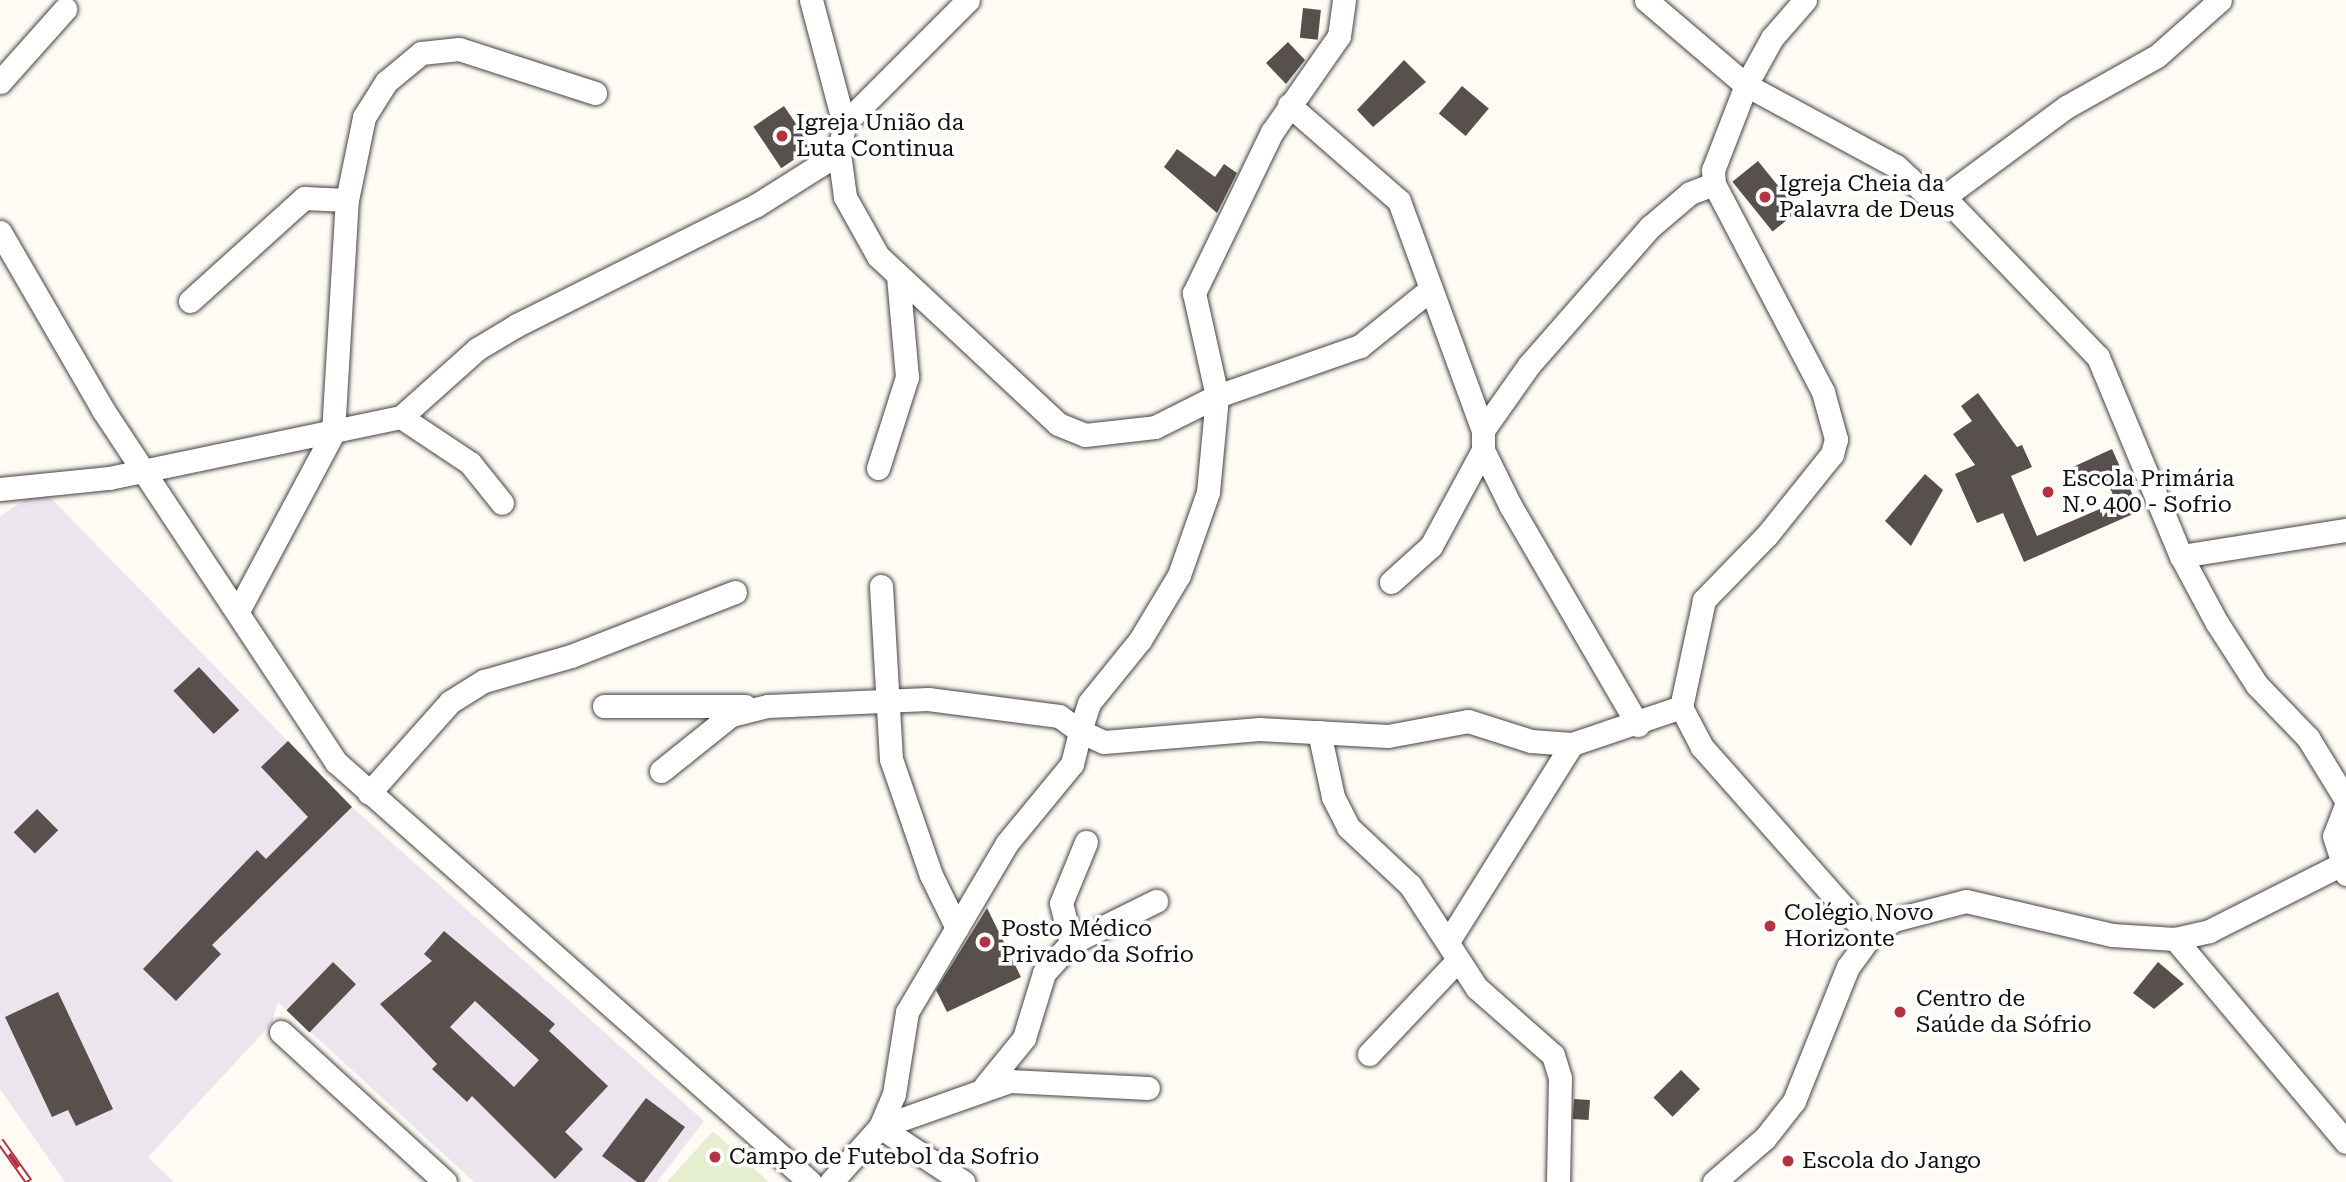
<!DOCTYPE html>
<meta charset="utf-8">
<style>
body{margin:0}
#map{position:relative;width:2346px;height:1182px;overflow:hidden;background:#fefbf4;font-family:"Roboto Serif",serif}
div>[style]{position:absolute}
.industrial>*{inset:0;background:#ece5ed}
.pitch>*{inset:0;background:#e6eed0}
.building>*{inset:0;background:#58504d;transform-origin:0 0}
.roads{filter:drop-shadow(0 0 2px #434343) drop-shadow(0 0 2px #434343)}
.minor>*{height:23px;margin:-11.5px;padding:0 11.5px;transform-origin:11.5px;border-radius:11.5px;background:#fff}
.rail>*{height:8px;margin-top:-4px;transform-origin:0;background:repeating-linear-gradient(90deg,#fff 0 16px,#b43343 0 32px);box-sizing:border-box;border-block:2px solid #b43343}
.dots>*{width:19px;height:19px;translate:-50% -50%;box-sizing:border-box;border:4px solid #fff;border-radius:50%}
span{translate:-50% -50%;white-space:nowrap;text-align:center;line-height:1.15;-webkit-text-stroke:7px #fff;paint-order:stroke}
.poi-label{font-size:23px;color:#101010}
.left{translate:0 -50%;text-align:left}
</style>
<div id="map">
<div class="industrial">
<div style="clip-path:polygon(42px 489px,352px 807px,704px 1121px,657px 1182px,474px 1182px,278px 1002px,272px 1023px,148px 1157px,174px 1182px,65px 1182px,0 1089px,0 516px)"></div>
</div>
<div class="pitch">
<div style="clip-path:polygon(713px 1131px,769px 1182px,667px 1182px)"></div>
</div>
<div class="building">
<div style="left:1303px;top:8px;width:18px;height:30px;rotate:6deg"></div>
<div style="clip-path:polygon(1288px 42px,1305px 60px,1286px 84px,1266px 63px)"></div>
<div style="clip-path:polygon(1404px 60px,1426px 82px,1373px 127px,1357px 110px)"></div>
<div style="left:1462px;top:86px;width:35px;height:36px;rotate:40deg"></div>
<div style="left:784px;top:106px;width:50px;height:37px;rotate:56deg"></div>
<div style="clip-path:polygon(1177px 149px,1215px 177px,1224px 164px,1237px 173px,1217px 213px,1164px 167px)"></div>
<div style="left:1758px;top:161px;width:64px;height:33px;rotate:51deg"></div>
<div style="clip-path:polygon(1978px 393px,2017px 447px,2022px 445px,2032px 467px,2011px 476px,2037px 536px,2116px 502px,2103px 471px,2068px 487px,2062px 472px,2112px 449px,2140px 511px,2024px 562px,2003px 513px,1977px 523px,1955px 474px,1975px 465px,1953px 434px,1972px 421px,1961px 406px)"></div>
<div style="clip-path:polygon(1925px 474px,1943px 490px,1911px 546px,1885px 521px)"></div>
<div style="left:199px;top:667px;width:59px;height:35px;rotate:47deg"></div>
<div style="clip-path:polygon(288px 741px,352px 807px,212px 945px,221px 954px,176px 1001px,143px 969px,257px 850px,266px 859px,308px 817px,261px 767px)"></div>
<div style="left:37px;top:809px;width:30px;height:33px;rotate:45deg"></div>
<div style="clip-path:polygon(987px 908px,1021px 977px,947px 1012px,936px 990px)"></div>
<div style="clip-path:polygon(evenodd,444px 931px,555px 1024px,549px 1031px,608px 1086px,565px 1132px,583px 1149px,555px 1179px,472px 1096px,467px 1102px,432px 1069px,437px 1064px,380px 1004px,432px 961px,424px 954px,444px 931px,475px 1001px,539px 1060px,514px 1087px,450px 1027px,475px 1001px)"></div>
<div style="left:333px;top:962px;width:32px;height:67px;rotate:44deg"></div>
<div style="clip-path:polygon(2158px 962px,2184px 984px,2154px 1009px,2133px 993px)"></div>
<div style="clip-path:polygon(58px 992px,113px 1109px,76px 1126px,68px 1110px,52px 1117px,5px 1017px)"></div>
<div style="left:1681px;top:1070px;width:27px;height:39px;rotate:45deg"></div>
<div style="clip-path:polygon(646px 1098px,685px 1127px,644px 1182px,637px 1182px,602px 1156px)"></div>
<div style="left:1574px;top:1099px;width:16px;height:20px;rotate:4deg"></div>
</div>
<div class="roads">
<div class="minor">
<div style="left:811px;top:0;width:128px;rotate:75.1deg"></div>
<div style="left:1646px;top:0;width:131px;rotate:40.4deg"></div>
<div style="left:1746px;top:85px;width:170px;rotate:28.4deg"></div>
<div style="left:1896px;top:166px;width:38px;rotate:43deg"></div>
<div style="left:1924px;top:192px;width:21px;rotate:14deg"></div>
<div style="left:1944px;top:197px;width:222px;rotate:46.1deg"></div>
<div style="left:2098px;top:357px;width:216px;rotate:67.4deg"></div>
<div style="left:2181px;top:556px;width:76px;rotate:61.8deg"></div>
<div style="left:2217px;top:623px;width:74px;rotate:57.2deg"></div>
<div style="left:2257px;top:685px;width:74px;rotate:46.1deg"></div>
<div style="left:2308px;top:738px;width:73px;rotate:58.5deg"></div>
<div style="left:1805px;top:0;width:50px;rotate:131deg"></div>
<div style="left:1772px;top:38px;width:54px;rotate:119deg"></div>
<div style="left:1746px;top:85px;width:91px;rotate:111.2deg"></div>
<div style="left:1713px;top:170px;width:14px;rotate:86deg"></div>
<div style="left:1714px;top:184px;width:235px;rotate:62.3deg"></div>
<div style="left:1823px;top:392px;width:49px;rotate:74.5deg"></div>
<div style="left:1836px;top:439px;width:16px;rotate:105deg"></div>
<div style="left:1832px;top:454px;width:104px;rotate:128.7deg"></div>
<div style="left:1767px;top:535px;width:91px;rotate:134.1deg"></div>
<div style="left:1704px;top:600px;width:109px;rotate:102.1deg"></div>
<div style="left:1681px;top:707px;width:45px;rotate:62.3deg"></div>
<div style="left:1702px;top:747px;width:254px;rotate:48.5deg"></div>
<div style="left:0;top:82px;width:98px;rotate:-48.3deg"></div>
<div style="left:1289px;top:105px;width:146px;rotate:41.1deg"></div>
<div style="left:1399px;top:201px;width:244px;rotate:69.9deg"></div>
<div style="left:839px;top:153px;width:44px;rotate:82.2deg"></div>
<div style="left:845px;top:197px;width:68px;rotate:60.8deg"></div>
<div style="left:878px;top:256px;width:246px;rotate:43deg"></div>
<div style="left:1058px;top:424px;width:29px;rotate:22deg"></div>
<div style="left:1085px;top:435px;width:70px;rotate:-6.5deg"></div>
<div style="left:1155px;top:427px;width:69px;rotate:-26.6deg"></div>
<div style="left:1217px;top:396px;width:151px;rotate:-19.3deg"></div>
<div style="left:1360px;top:346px;width:91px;rotate:-38.8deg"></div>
<div style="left:1944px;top:197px;width:152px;rotate:-36.4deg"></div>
<div style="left:2066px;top:107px;width:104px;rotate:-29.3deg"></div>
<div style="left:2157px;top:56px;width:84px;rotate:-41.6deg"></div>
<div style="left:0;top:232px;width:206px;rotate:59.9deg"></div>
<div style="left:103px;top:410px;width:422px;rotate:56.5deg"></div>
<div style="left:336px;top:762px;width:633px;rotate:41.54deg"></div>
<div style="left:190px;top:301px;width:154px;rotate:-42.1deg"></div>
<div style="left:304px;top:198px;width:43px;rotate:2.7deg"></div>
<div style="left:401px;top:417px;width:83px;rotate:33.7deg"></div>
<div style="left:470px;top:463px;width:51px;rotate:51.3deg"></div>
<div style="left:878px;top:468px;width:96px;rotate:-72.3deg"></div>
<div style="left:907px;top:377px;width:100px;rotate:-95.1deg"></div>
<div style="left:0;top:489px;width:110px;rotate:-5.8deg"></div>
<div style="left:109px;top:478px;width:298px;rotate:-11.8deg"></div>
<div style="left:401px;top:417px;width:102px;rotate:-41.8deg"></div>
<div style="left:477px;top:349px;width:47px;rotate:-31deg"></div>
<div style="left:517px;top:325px;width:266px;rotate:-26.6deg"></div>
<div style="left:755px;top:206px;width:99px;rotate:-32.2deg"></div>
<div style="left:839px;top:153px;width:29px;rotate:-80deg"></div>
<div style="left:844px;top:124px;width:175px;rotate:-45deg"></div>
<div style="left:2181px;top:556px;width:167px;rotate:-9deg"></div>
<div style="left:1391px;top:582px;width:54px;rotate:-42deg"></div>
<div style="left:1431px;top:546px;width:109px;rotate:-61.6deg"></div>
<div style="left:881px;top:586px;width:173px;rotate:86.7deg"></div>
<div style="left:891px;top:759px;width:123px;rotate:71deg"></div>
<div style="left:931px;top:875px;width:59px;rotate:63.9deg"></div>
<div style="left:238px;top:611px;width:202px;rotate:-61.9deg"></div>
<div style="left:333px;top:433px;width:233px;rotate:-86.6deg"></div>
<div style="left:347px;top:200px;width:85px;rotate:-78.4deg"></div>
<div style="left:364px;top:117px;width:41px;rotate:-57.8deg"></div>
<div style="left:386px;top:82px;width:45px;rotate:-39.6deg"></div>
<div style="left:421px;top:53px;width:38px;rotate:-6deg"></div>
<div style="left:459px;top:49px;width:143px;rotate:17.9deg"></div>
<div style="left:604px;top:706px;width:141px"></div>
<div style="left:1638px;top:725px;width:252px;rotate:-120.2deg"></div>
<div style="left:1511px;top:507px;width:64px;rotate:-116.2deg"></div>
<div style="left:1483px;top:450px;width:20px;rotate:-90deg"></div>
<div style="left:1483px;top:430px;width:80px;rotate:-54.7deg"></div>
<div style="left:1529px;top:365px;width:184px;rotate:-48.8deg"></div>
<div style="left:1650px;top:227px;width:52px;rotate:-40.4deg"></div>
<div style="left:1690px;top:193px;width:26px;rotate:-21deg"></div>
<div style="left:1319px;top:732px;width:66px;rotate:77.8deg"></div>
<div style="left:1333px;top:797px;width:34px;rotate:63deg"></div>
<div style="left:1348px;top:827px;width:85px;rotate:43.1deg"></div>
<div style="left:1410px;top:885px;width:123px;rotate:57deg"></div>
<div style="left:1477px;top:988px;width:101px;rotate:41.4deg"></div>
<div style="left:1553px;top:1055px;width:24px;rotate:73deg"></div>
<div style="left:1560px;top:1078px;width:104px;rotate:91.1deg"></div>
<div style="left:661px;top:771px;width:90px;rotate:-38.7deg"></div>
<div style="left:731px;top:715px;width:38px;rotate:-14deg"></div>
<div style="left:768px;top:706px;width:160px;rotate:-2.5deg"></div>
<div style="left:928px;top:699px;width:132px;rotate:7.4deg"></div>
<div style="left:1059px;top:716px;width:26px;rotate:36deg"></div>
<div style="left:1080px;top:731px;width:29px;rotate:-72deg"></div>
<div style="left:1089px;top:703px;width:81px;rotate:-51deg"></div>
<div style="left:1140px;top:640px;width:76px;rotate:-59deg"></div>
<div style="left:1179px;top:575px;width:88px;rotate:-70.7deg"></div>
<div style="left:1208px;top:492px;width:96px;rotate:-84.6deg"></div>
<div style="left:1217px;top:396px;width:106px;rotate:-102.6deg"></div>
<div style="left:1194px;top:293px;width:179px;rotate:-64.2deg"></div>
<div style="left:1272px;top:132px;width:117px;rotate:-55.1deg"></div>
<div style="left:1339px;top:36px;width:36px;rotate:-82deg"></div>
<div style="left:369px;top:793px;width:122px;rotate:-48.3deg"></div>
<div style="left:450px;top:702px;width:40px;rotate:-32deg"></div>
<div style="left:484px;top:681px;width:91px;rotate:-16deg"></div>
<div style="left:571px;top:656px;width:176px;rotate:-21.3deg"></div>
<div style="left:2346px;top:805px;width:33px;rotate:111deg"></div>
<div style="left:2334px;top:836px;width:40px;rotate:72deg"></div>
<div style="left:2175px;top:939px;width:265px;rotate:49.9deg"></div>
<div style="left:1449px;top:940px;width:231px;rotate:-57.9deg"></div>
<div style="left:1071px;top:943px;width:41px;rotate:-104deg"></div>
<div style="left:1061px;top:903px;width:66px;rotate:-67.7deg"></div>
<div style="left:281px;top:1032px;width:222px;rotate:42.4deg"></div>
<div style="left:1369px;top:1054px;width:128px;rotate:-46.6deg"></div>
<div style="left:985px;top:1086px;width:62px;rotate:-50.9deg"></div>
<div style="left:1024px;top:1038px;width:68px;rotate:-72.9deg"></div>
<div style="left:1044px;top:973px;width:40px;rotate:-48deg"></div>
<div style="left:1071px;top:943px;width:95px;rotate:-26.3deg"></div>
<div style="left:880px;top:1127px;width:138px;rotate:-19.5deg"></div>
<div style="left:1010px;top:1081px;width:138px;rotate:2.9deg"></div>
<div style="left:880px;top:1127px;width:100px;rotate:33.5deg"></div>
<div style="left:831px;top:1182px;width:74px;rotate:-48.3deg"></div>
<div style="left:880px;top:1127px;width:36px;rotate:-67deg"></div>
<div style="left:894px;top:1094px;width:83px;rotate:-81deg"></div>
<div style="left:907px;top:1012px;width:196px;rotate:-59.4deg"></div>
<div style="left:1007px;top:843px;width:102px;rotate:-50.6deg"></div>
<div style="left:1072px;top:764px;width:34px;rotate:-76deg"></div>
<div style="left:1080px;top:731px;width:26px;rotate:25deg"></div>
<div style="left:1104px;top:742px;width:156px;rotate:-4.8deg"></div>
<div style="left:1259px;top:729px;width:129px;rotate:3.1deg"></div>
<div style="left:1388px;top:736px;width:81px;rotate:-10.6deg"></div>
<div style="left:1468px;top:721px;width:66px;rotate:17.6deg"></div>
<div style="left:1531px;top:741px;width:41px;rotate:4.2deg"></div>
<div style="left:1572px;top:744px;width:115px;rotate:-18.7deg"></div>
<div style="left:1714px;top:1182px;width:67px;rotate:-40.8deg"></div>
<div style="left:1765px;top:1138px;width:47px;rotate:-51.9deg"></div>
<div style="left:1794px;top:1101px;width:144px;rotate:-68.1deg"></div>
<div style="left:1848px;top:967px;width:37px;rotate:-54deg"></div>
<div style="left:1870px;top:937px;width:29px;rotate:-36deg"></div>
<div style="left:1893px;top:920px;width:75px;rotate:-14.6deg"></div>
<div style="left:1966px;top:901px;width:150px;rotate:13.1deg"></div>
<div style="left:2112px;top:935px;width:63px;rotate:3.6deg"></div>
<div style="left:2175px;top:939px;width:35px;rotate:-13deg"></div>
<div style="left:2209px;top:931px;width:153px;rotate:-26.7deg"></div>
</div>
</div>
<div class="rail">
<div style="left:0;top:1141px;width:50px;rotate:54.7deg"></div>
</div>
<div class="dots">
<div style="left:782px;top:136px;background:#b43343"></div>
<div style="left:1765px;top:197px;background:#b43343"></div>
<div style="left:2048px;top:492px;background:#b43343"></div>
<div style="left:1770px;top:926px;background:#b43343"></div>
<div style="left:985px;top:942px;background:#b43343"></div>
<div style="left:1900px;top:1012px;background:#b43343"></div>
<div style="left:715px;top:1157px;background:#b43343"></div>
<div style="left:1788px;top:1161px;background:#b43343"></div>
</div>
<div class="poi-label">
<span class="left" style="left:796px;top:136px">Igreja União da<br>Luta Continua</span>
<span class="left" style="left:1779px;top:197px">Igreja Cheia da<br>Palavra de Deus</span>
<span class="left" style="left:2062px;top:492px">Escola Primária<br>N.º 400 - Sofrio</span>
<span class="left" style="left:1784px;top:926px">Colégio Novo<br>Horizonte</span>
<span class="left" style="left:1001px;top:942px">Posto Médico<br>Privado da Sofrio</span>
<span class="left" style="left:1916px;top:1012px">Centro de<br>Saúde da Sófrio</span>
<span class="left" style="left:729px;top:1157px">Campo de Futebol da Sofrio</span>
<span class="left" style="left:1802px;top:1161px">Escola do Jango</span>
</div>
</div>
